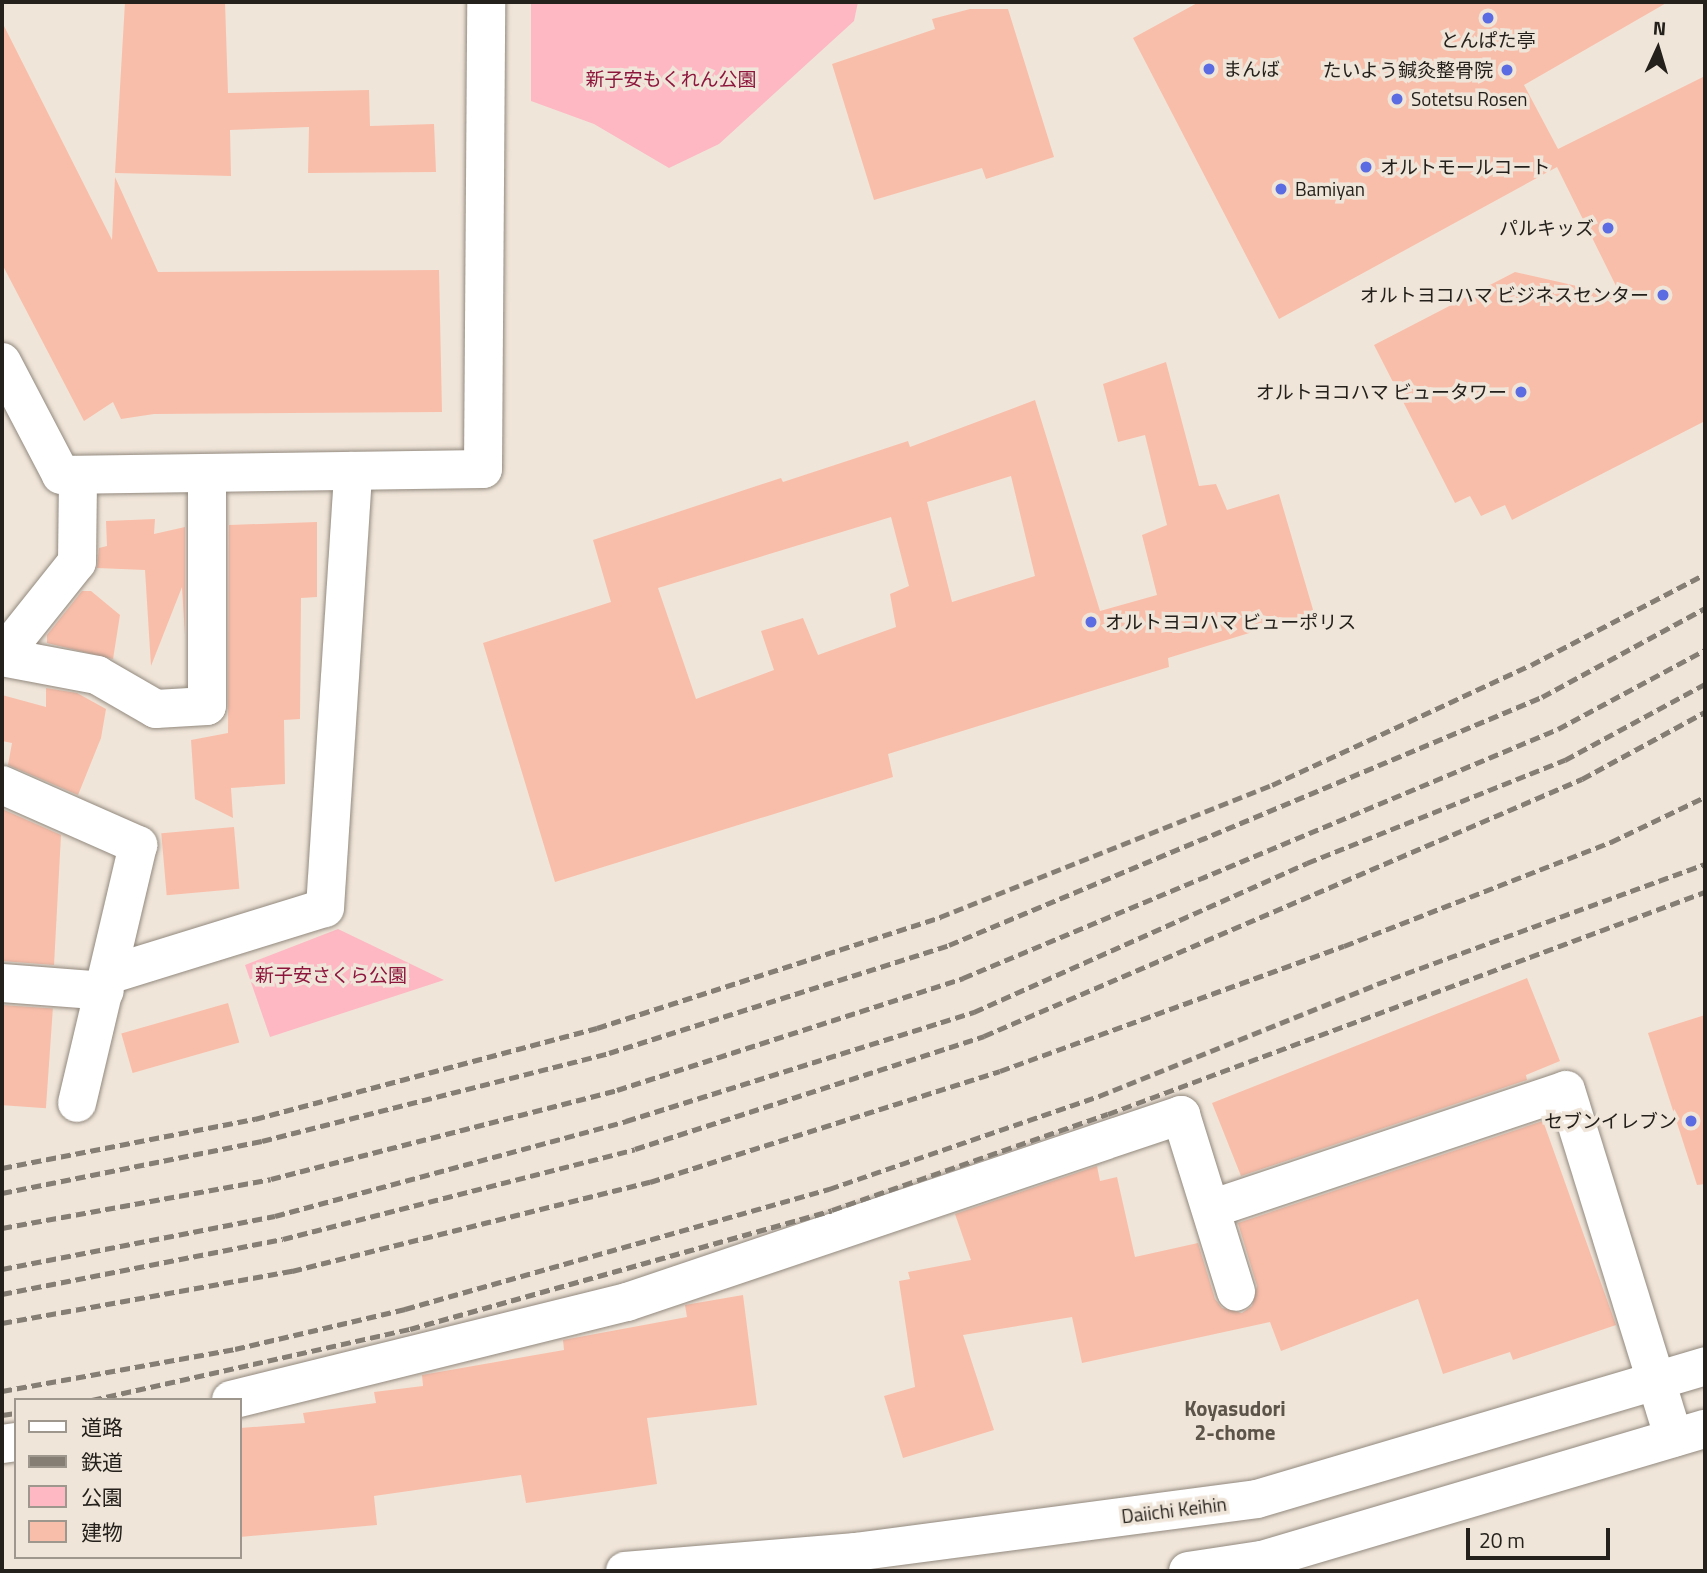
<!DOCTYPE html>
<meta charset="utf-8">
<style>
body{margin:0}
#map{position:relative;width:1707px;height:1573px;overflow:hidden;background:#f0e5d9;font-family:"Titillium Web","Noto Sans JP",sans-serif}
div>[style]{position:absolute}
.green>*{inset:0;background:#fdb8c3}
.building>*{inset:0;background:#f9beaa;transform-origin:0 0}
.roads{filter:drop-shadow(0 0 2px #92897e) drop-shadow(0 0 2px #92897e)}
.street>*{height:38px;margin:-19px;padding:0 19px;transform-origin:19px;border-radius:19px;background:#fff}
.highway>*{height:38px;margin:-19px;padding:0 19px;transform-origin:19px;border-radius:19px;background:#fff}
.rail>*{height:5px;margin-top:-2.5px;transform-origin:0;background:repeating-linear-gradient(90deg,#857e75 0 10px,transparent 0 15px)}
.dots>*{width:19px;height:19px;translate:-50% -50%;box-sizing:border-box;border:4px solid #f0e5d9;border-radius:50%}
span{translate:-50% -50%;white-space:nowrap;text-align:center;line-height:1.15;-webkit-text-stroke:7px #f0e5d9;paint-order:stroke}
.poi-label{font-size:19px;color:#24211c}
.left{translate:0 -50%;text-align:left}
.right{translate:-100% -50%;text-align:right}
.park-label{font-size:19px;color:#8d163d}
.street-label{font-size:19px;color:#24211c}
.neighbourhood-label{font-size:21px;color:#5c5349;font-weight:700}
.frame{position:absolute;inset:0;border:4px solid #24211c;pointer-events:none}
.legend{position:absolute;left:14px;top:1398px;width:228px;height:161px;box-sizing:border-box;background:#f0e5d9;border:2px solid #9e978d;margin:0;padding:9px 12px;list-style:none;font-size:21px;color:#24211c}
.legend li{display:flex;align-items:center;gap:14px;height:35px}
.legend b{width:35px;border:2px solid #9e978d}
.north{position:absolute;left:1623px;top:14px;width:70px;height:70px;-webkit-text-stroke:5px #f0e5d9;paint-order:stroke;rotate:4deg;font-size:19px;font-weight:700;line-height:28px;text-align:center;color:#24211c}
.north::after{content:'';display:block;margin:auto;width:24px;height:32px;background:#24211c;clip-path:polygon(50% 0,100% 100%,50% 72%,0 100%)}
.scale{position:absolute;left:1466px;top:1528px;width:144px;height:32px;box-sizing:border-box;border:4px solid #24211c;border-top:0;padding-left:9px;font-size:21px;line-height:24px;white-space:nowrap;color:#24211c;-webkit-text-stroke:5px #f0e5d9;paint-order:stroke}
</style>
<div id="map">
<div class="green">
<div style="clip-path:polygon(531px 2px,858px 2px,854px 21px,719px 144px,669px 168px,594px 124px,531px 101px)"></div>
<div style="clip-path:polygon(338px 929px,444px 980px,270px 1037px,245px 965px)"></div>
</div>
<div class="building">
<div style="clip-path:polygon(125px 2px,225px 2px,228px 93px,369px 90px,370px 126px,434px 124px,436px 172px,308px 173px,309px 127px,230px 130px,231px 176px,115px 173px)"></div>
<div style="clip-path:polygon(1199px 2px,1668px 2px,1524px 85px,1558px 149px,1705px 76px,1705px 421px,1512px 520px,1505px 505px,1481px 516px,1470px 496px,1455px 503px,1374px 345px,1515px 272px,1621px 296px,1557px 167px,1279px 319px,1133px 38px)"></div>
<div style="clip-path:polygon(970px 9px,1008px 9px,1054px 157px,986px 179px,982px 168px,874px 200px,832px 64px,935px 29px,932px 19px)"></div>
<div style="clip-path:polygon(2px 22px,112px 240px,115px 177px,158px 272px,439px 270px,442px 412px,154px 414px,121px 419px,113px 402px,84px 421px,2px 264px)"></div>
<div style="clip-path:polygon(evenodd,1166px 362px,1199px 486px,1216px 484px,1227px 510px,1279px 494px,1314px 613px,1168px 658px,1169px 667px,888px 754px,893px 777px,555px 882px,483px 643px,611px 602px,593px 540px,781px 478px,783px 482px,908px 441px,910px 447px,1035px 400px,1100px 611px,1157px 595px,1142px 535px,1167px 525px,1145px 435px,1118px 442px,1103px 384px,1166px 362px,1011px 476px,1035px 576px,952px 602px,927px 502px,1011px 476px,1166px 362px,891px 517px,909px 586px,890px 594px,896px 627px,818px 655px,803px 618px,761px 631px,774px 670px,696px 699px,658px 588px,891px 517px)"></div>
<div style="clip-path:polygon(155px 519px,154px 534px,185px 527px,185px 635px,182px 587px,151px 666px,145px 570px,97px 568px,99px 548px,107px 546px,106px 521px)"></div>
<div style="clip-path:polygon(317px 522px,317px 597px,301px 598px,300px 719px,284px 720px,285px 784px,231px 788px,233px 818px,195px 799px,191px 740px,228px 733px,229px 525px)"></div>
<div style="clip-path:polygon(82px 591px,91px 591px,120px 615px,113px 659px,47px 643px,47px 635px)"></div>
<div style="clip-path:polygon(46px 688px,77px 693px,106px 709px,101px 738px,78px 795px,8px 765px,12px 743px,2px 741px,2px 695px,46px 707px)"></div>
<div style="clip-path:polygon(2px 809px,61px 835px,54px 965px,2px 961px)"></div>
<div style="left:234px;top:827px;width:62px;height:73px;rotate:85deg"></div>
<div style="clip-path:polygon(1527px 978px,1560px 1061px,1526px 1075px,1527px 1080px,1241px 1176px,1212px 1103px)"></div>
<div style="left:228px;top:1003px;width:41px;height:111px;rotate:74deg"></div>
<div style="left:2px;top:1005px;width:51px;height:100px;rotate:4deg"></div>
<div style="clip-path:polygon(1705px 1015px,1705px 1184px,1697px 1185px,1648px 1033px)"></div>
<div style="clip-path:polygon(1543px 1121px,1616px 1325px,1513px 1360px,1510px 1352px,1443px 1374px,1418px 1299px,1281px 1351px,1270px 1322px,1082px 1363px,1072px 1317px,963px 1335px,994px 1430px,903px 1458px,884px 1396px,915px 1387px,899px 1281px,910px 1279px,908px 1272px,971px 1260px,955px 1214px,1097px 1166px,1100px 1181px,1117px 1177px,1135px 1257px,1198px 1243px,1215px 1299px,1222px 1308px,1242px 1313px,1252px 1306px,1257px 1286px,1238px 1223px)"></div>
<div style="clip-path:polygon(743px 1295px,757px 1405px,647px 1418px,657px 1484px,526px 1503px,521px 1475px,374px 1496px,377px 1525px,240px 1537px,240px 1428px,305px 1423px,303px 1413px,376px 1403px,374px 1392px,423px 1386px,422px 1375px,564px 1350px,563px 1340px,687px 1317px,685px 1305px)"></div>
</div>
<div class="roads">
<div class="street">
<div style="left:2px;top:362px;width:127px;rotate:62.4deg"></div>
<div style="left:61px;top:475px;width:422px;rotate:-0.8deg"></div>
<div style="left:483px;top:469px;width:467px;rotate:-89.6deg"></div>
<div style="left:2px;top:656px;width:120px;rotate:-51.4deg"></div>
<div style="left:77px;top:562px;width:87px;rotate:-89.3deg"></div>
<div style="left:2px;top:657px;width:97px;rotate:10.7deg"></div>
<div style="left:97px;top:675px;width:68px;rotate:30deg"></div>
<div style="left:156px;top:709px;width:51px;rotate:-3.4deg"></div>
<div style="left:207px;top:706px;width:232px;rotate:-90deg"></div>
<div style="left:2px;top:785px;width:149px;rotate:23.8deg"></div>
<div style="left:138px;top:845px;width:265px;rotate:103.3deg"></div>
<div style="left:108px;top:975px;width:227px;rotate:-17.2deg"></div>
<div style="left:325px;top:908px;width:438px;rotate:-86.3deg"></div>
<div style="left:2px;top:983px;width:103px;rotate:4.4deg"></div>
<div style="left:1211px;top:1209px;width:374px;rotate:-18.5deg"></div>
<div style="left:1566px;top:1090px;width:364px;rotate:72.8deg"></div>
<div style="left:231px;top:1400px;width:408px;rotate:-13.9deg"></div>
<div style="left:627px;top:1302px;width:585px;rotate:-18.65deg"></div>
<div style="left:1181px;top:1115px;width:185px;rotate:72.7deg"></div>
<div style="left:2px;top:1444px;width:14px;rotate:-8deg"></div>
</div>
<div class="highway">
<div style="left:625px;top:1571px;width:231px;rotate:-4.7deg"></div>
<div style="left:855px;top:1552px;width:405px;rotate:-7.5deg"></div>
<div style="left:1257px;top:1499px;width:467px;rotate:-16.5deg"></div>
<div style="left:1188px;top:1571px;width:75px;rotate:-8.5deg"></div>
<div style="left:1262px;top:1560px;width:462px;rotate:-16.5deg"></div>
</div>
</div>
<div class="rail">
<div style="left:2px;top:1168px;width:258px;rotate:-11deg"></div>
<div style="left:255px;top:1119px;width:354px;rotate:-14.9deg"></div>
<div style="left:597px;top:1028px;width:361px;rotate:-17.9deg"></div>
<div style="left:940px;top:917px;width:357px;rotate:-21.7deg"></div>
<div style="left:1272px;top:785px;width:285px;rotate:-24.9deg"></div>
<div style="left:1531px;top:665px;width:196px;rotate:-27.6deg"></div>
<div style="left:2px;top:1193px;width:265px;rotate:-11.3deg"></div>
<div style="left:262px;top:1141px;width:358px;rotate:-14.2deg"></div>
<div style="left:609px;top:1053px;width:357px;rotate:-17.6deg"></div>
<div style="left:949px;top:945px;width:643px;rotate:-22.7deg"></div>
<div style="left:1542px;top:697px;width:186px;rotate:-28.6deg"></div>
<div style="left:2px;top:1228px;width:273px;rotate:-10.3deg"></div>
<div style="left:271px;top:1179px;width:357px;rotate:-14.4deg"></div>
<div style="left:617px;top:1090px;width:364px;rotate:-17.9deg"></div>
<div style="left:963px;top:978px;width:645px;rotate:-22.71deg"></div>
<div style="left:1558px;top:729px;width:167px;rotate:-28.3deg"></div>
<div style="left:2px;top:1269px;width:278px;rotate:-11deg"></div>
<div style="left:275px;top:1216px;width:364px;rotate:-15.1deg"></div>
<div style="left:626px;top:1121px;width:365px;rotate:-17.4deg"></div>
<div style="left:974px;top:1012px;width:365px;rotate:-24.1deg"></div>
<div style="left:1307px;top:863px;width:278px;rotate:-21.8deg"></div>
<div style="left:1565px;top:760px;width:159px;rotate:-28.5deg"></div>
<div style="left:2px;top:1294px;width:286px;rotate:-11.1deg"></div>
<div style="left:283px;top:1239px;width:363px;rotate:-14.3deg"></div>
<div style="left:635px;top:1149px;width:367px;rotate:-17.9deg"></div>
<div style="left:984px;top:1036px;width:651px;rotate:-23.26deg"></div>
<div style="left:1582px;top:779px;width:140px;rotate:-28.6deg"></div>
<div style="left:2px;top:1323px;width:295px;rotate:-10.2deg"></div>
<div style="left:292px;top:1271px;width:369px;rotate:-14deg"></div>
<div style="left:650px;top:1182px;width:367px;rotate:-17.6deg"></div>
<div style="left:1000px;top:1071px;width:366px;rotate:-20deg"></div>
<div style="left:1344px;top:946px;width:287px;rotate:-21.3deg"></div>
<div style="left:1611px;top:842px;width:104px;rotate:-25.6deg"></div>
<div style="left:2px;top:1391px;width:237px;rotate:-10.2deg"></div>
<div style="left:235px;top:1349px;width:175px;rotate:-13.2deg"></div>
<div style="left:405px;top:1309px;width:441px;rotate:-15.8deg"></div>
<div style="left:829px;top:1189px;width:286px;rotate:-19deg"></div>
<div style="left:1099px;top:1096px;width:300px;rotate:-21.9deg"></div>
<div style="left:1377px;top:984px;width:349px;rotate:-20.1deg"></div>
<div style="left:92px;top:1400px;width:326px;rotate:-12.6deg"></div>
<div style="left:410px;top:1329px;width:438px;rotate:-15.7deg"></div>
<div style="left:832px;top:1210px;width:292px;rotate:-19.2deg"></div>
<div style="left:1108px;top:1114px;width:637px;rotate:-20.4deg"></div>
<div style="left:2px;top:1415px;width:14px;rotate:-8deg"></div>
</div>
<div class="dots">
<div style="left:1488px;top:18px;background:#5b6be2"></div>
<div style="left:1209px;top:69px;background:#5b6be2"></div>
<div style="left:1507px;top:70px;background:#5b6be2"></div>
<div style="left:1397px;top:99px;background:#5b6be2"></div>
<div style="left:1366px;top:167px;background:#5b6be2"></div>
<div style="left:1281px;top:189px;background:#5b6be2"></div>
<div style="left:1608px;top:228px;background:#5b6be2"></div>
<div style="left:1663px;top:295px;background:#5b6be2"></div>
<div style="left:1521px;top:392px;background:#5b6be2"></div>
<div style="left:1091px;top:622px;background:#5b6be2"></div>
<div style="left:1691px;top:1121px;background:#5b6be2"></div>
</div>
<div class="poi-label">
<span style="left:1488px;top:40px">とんぱた亭</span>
<span class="left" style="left:1223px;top:69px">まんば</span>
<span class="right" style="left:1493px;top:70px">たいよう鍼灸整骨院</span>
<span class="left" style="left:1411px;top:99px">Sotetsu Rosen</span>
<span class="left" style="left:1380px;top:167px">オルトモールコート</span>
<span class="left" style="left:1295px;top:189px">Bamiyan</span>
<span class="right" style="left:1594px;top:228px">パルキッズ</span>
<span class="right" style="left:1649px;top:295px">オルトヨコハマ ビジネスセンター</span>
<span class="right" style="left:1507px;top:392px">オルトヨコハマ ビュータワー</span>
<span class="left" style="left:1105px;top:622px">オルトヨコハマ ビューポリス</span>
<span class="right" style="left:1677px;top:1121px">セブンイレブン</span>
</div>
<div class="park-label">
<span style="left:671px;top:79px">新子安もくれん公園</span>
<span style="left:331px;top:975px">新子安さくら公園</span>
</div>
<div class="street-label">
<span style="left:1174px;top:1510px;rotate:-7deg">Daiichi Keihin</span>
</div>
<div class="neighbourhood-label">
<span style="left:1235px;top:1420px">Koyasudori<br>2-chome</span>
</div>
<div class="frame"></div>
<ul class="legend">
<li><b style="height:9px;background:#fff"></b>道路</li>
<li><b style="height:9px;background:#857e75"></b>鉄道</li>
<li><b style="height:19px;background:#fdb8c3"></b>公園</li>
<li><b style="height:19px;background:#f9beaa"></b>建物</li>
</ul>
<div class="north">N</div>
<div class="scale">20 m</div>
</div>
